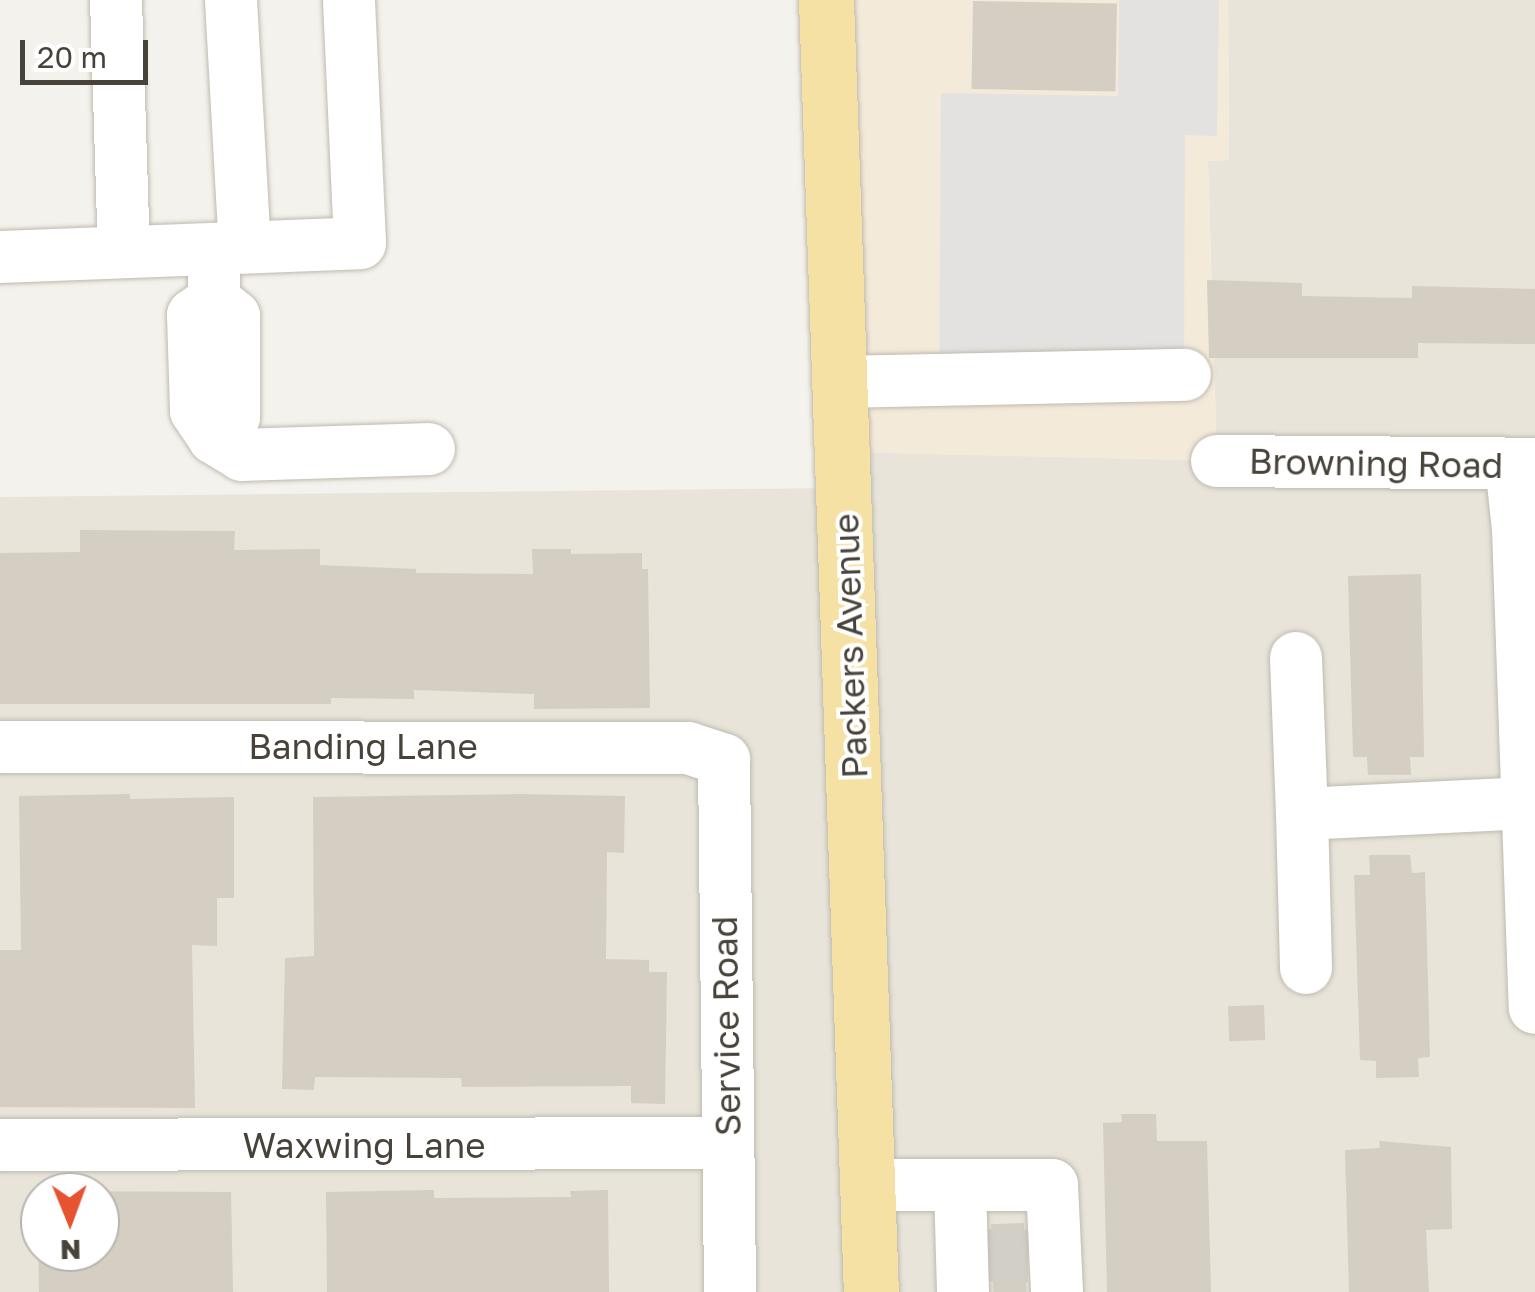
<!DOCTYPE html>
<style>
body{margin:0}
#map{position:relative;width:1535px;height:1292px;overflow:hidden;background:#f4f2ec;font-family:"Golos Text",sans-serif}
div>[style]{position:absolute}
.residential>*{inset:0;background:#e8e4da}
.commercial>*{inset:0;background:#f4eada}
.parking>*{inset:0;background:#e4e2e0}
.building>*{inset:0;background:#d5cec2;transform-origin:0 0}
.minor-tunnel>*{height:52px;margin-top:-26px;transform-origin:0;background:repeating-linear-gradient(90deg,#d2cfc8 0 52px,transparent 0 78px)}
.roads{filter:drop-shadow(0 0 2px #bfbaaf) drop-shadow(0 0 2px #bfbaaf)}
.minor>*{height:52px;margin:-26px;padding:0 26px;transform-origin:26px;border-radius:26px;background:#fff}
.major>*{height:55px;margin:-27.5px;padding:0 27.5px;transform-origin:27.5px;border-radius:27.5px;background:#f6e1a4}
span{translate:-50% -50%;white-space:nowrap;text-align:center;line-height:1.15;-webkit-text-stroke:8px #fff;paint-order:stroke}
.street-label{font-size:35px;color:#48433a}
.north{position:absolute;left:20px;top:1172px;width:100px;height:100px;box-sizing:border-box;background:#fff;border:2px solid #b6b4b0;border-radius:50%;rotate:179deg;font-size:28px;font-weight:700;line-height:40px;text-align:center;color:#48433a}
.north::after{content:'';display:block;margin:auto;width:35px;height:45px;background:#e75230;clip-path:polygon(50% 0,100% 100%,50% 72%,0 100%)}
.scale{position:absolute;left:20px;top:40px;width:128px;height:45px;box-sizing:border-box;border:5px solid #48433a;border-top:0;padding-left:12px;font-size:30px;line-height:35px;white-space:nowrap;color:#48433a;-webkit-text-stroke:8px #fff;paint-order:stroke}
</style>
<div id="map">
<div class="residential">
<div style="clip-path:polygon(evenodd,1228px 0,1535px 0,1535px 1292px,0 1292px,0 497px,844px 488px,844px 452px,1217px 460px,1208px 161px,1229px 160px,1228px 0,40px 1192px,100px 1192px,100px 1252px,40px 1252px,40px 1192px)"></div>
</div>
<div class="commercial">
<div style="clip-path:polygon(826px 0,1228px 0,1229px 160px,1208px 161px,1217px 461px,844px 452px)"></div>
</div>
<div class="parking">
<div style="clip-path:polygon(1119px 0,1219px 0,1217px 136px,1185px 135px,1184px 396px,939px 395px,941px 93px,1118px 96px)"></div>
</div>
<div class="building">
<div style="left:973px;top:1px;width:144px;height:88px;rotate:1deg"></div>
<div style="clip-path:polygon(1207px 280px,1302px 283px,1302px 296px,1412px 298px,1412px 286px,1535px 289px,1535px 344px,1418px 343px,1418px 358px,1209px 358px)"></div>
<div style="clip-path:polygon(80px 530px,235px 531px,234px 550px,320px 549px,320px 565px,416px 569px,416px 573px,533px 574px,532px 549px,571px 549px,571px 554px,642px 553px,642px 569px,648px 569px,650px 708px,534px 709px,534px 694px,414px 690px,414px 699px,331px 698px,331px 704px,0 704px,0 553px,80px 552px)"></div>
<div style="clip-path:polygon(1421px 574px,1424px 757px,1410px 757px,1411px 775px,1368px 775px,1367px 757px,1353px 757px,1348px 576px)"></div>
<div style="clip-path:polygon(130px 794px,130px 799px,234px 797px,234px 898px,217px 898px,217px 946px,192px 945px,195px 1108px,0 1107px,0 950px,21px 950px,19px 796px)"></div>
<div style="clip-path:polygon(519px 794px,625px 796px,624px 853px,607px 852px,606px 959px,649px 960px,649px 972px,667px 972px,665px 1104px,631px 1103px,631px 1086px,462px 1087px,461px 1078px,315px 1077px,314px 1090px,282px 1089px,285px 958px,314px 956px,313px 797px)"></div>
<div style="clip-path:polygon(1369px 855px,1410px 855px,1412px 873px,1425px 872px,1430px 1057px,1418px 1058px,1419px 1077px,1376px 1078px,1376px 1061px,1360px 1060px,1354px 875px,1370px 875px)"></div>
<div style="left:1264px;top:1005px;width:35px;height:36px;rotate:88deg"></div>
<div style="clip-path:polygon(1121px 1114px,1156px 1114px,1157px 1141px,1207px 1141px,1211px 1292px,1107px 1292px,1103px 1123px,1122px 1122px)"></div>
<div style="clip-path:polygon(1379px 1141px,1451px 1147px,1452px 1229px,1426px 1230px,1429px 1292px,1349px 1292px,1345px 1150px,1380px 1148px)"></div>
<div style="clip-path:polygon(434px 1190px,434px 1198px,571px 1197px,570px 1191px,608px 1190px,609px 1292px,327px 1292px,326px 1192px)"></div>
<div style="clip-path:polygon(evenodd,37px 1191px,231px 1192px,233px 1292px,39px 1292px,37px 1191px,40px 1192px,100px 1192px,100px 1252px,40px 1252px,40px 1192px)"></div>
<div style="left:1024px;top:1223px;width:69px;height:33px;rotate:88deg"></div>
</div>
<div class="minor-tunnel">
<div style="left:977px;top:1255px;width:51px;rotate:1.1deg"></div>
</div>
<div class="roads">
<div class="minor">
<div style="left:116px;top:0;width:250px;rotate:88.2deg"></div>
<div style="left:231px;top:0;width:247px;rotate:86.8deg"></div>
<div style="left:0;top:257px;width:360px;rotate:-2.2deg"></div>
<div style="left:360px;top:243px;width:243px;rotate:-92.6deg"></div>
<div style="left:214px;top:267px;width:33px;rotate:90deg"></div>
<div style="left:214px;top:300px;width:26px;rotate:39deg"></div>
<div style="left:234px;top:316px;width:101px;rotate:90deg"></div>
<div style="left:234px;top:417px;width:29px;rotate:134deg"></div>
<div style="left:214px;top:300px;width:26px;rotate:144deg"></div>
<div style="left:193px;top:315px;width:96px;rotate:88.2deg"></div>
<div style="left:196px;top:411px;width:32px;rotate:56deg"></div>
<div style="left:214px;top:438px;width:33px;rotate:31deg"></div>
<div style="left:242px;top:455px;width:187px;rotate:-1.8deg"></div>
<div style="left:841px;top:382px;width:344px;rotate:-1.2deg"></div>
<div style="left:1217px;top:461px;width:318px;rotate:0.5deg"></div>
<div style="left:1511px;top:464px;width:65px;rotate:83.9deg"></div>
<div style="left:1518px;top:529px;width:479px;rotate:88deg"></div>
<div style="left:1296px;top:658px;width:156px;rotate:87.8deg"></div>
<div style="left:1302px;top:814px;width:226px;rotate:-2.8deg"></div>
<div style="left:0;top:747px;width:688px;rotate:0.08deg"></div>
<div style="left:688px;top:748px;width:38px;rotate:18deg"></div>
<div style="left:724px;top:760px;width:532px;rotate:89.35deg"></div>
<div style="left:1302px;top:814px;width:154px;rotate:88.5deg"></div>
<div style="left:0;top:1145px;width:727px;rotate:-0.16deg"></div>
<div style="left:869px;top:1185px;width:183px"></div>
<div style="left:1052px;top:1185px;width:107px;rotate:87.3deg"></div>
<div style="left:960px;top:1185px;width:107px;rotate:88.4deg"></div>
</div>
<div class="major">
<div style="left:826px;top:0;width:1293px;rotate:88.01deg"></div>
</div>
</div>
<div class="street-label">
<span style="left:1376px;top:463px;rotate:1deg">Browning Road</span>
<span style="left:850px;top:646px;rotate:-92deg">Packers Avenue</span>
<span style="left:363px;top:746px">Banding Lane</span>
<span style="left:726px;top:1026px;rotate:-91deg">Service Road</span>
<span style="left:364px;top:1145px">Waxwing Lane</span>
</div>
<div class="north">N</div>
<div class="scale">20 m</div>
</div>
